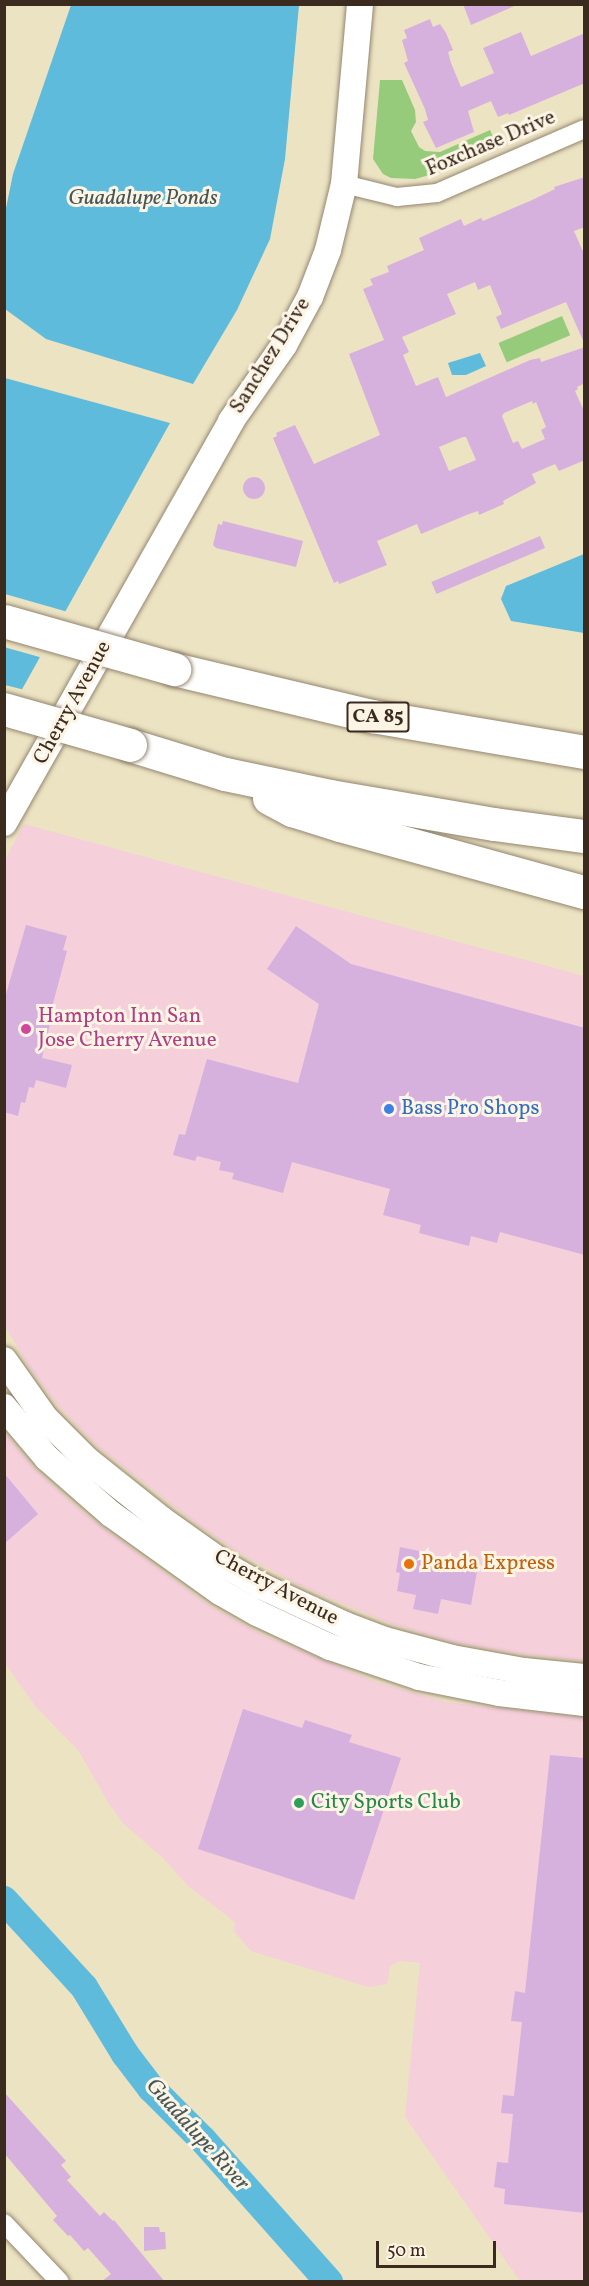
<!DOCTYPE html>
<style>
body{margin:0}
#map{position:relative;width:589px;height:2286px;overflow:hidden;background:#ece3c3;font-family:Vollkorn,serif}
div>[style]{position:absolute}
.built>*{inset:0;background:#f5cfda}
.green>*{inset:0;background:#97cb7c;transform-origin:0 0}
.water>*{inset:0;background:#5ebbdc}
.pier>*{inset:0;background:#ece3c3}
.river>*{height:28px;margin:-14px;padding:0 14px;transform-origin:14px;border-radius:14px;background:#5ebbdc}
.building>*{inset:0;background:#d7b1de;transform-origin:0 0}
.round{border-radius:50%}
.roads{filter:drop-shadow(0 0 2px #948670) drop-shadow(0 0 2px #948670)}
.street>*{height:18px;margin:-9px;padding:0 9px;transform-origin:9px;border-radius:9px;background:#fff}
.secondary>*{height:26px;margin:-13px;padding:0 13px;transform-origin:13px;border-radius:13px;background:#fff}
.highway>*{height:33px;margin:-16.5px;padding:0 16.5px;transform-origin:16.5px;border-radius:16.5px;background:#fff}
.bridges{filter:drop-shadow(0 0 2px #948670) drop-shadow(0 0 2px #948670)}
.highway-bridge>*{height:33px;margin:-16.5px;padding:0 16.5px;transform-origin:16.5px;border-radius:16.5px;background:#fff}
.dots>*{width:16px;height:16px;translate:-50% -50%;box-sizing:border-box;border:3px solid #fcf5e5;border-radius:50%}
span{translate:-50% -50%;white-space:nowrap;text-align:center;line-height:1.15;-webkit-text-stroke:6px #fcf5e5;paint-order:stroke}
.shield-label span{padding:2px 4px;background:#fcf5e5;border:2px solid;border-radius:4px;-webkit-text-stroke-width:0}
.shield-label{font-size:20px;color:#3b2a1e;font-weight:700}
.street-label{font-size:21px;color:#3b2a1e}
.hotel-label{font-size:21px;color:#b23c85}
.left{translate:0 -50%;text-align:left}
.shop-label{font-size:21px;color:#366cbe}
.food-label{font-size:21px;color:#c56008}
.leisure-label{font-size:21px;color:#27864d}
.water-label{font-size:22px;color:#465657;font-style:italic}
.frame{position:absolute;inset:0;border:6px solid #3b2a1e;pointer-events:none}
.scale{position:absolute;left:376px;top:2241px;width:120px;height:27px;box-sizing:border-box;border:3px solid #3b2a1e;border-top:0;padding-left:8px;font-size:18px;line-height:21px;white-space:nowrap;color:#3b2a1e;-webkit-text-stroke:4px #fcf5e5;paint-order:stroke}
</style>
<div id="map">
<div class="built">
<div style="clip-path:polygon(24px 824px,584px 976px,584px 1661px,521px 1654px,455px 1643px,391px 1624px,299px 1585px,238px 1552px,202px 1528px,98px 1447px,58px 1406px,29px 1367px,5px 1326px,4px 862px)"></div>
<div style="clip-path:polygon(4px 1432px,36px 1470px,90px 1518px,210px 1606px,261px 1634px,376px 1682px,446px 1702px,584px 1717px,584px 2281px,520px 2281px,405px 2117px,420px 1963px,400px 1961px,390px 1966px,387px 1984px,368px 1987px,251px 1951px,234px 1931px,235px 1922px,187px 1885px,164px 1859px,123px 1823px,109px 1804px,78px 1750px,35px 1706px,5px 1663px)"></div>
</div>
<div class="green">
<div style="clip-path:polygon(380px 80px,402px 80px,415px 110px,416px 122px,411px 131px,419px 147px,425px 151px,440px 152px,490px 130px,498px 148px,437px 173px,415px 179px,391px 178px,383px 174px,373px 159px)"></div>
<div style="left:562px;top:316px;width:21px;height:69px;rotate:67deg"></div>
</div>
<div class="water">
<div style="clip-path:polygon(71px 5px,299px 5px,285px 159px,270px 239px,237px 310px,193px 384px,46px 339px,5px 309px,5px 213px,13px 174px)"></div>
<div style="clip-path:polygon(480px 353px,486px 366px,466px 375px,452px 375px,448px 363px)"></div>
<div style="clip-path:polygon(5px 378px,170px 423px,5px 720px)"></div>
<div style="clip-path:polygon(584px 554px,584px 633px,511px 621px,501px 599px,506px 586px)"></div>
</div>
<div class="pier">
<div style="clip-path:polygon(5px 594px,68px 612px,43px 658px,4px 647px)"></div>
<div style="clip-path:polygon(5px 685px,25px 690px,4px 723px)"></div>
</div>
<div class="river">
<div style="left:4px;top:1900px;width:118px;rotate:47.4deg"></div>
<div style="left:84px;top:1987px;width:79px;rotate:58.5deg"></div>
<div style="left:125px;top:2054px;width:43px;rotate:52.6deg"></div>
<div style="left:151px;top:2088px;width:74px;rotate:45deg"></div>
<div style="left:203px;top:2140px;width:190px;rotate:48.4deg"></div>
</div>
<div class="building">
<div style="clip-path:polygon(463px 4px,519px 4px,471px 25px)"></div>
<div style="clip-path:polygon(430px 19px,433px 27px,440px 24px,446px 33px,453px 50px,448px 52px,451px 63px,461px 87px,494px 73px,483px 48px,521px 32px,531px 56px,585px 33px,585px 83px,509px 115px,508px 113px,498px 117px,491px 101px,468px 111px,474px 132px,436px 148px,423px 122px,428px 120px,425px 109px,404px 63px,408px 61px,402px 40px,407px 38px,404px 30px)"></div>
<div style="clip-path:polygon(evenodd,585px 177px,585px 227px,574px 231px,585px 256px,585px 345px,566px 302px,501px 329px,496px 317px,502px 314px,490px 285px,478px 290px,475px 282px,447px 294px,456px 314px,402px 337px,409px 352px,403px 355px,416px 386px,438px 377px,446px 397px,530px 360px,540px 358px,541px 362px,585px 347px,585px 383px,577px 387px,578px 389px,575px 391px,585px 413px,585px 460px,559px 471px,555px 464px,532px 474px,536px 483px,503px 501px,504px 504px,479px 515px,478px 511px,469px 514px,421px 534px,417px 524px,377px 541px,387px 565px,339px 584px,338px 581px,334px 583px,273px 438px,277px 436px,276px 433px,295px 425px,314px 464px,380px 435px,349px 354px,384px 340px,363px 289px,373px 285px,370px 279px,389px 272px,387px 266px,424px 250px,419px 238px,461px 219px,464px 226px,481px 218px,483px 221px,530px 201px,555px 189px,554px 187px,585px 177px,532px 401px,533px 404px,536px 402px,546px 427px,541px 430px,545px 439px,522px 449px,518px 441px,513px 443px,502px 416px,504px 413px,532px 401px,585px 177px,463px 437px,466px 437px,476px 460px,449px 471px,439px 447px,463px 437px)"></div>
<div class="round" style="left:243px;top:477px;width:22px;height:22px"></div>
<div style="clip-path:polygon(223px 521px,303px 541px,296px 567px,216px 548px,213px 545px,218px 524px,222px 525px)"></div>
<div style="left:540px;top:536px;width:13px;height:118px;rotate:67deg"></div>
<div style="clip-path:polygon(26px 925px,67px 936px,63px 950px,67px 951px,51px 1011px,53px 1012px,42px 1058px,72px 1065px,66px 1088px,36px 1080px,34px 1088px,29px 1087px,25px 1103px,21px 1102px,18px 1116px,4px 1112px,4px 1001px)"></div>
<div style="clip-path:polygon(296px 926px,351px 964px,585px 1028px,585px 1255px,500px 1232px,497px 1243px,471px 1236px,469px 1246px,419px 1233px,421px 1225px,383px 1215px,390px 1189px,292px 1162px,283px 1193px,232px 1179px,234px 1173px,219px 1170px,221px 1162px,197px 1156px,195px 1161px,173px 1155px,179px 1134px,185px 1135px,207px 1059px,298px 1083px,319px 1004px,267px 969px)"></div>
<div style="clip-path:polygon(4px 1473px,38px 1514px,4px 1544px)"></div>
<div style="clip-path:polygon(400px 1547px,424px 1552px,423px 1556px,478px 1566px,471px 1605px,441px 1599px,438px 1614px,413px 1609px,416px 1595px,397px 1591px,400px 1573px,396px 1572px)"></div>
<div style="clip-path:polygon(243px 1709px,302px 1728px,305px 1720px,352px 1735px,349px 1742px,401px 1758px,354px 1900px,198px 1849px)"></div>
<div style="clip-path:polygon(550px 1755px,585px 1758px,585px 2213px,504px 2204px,505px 2189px,494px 2187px,497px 2162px,508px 2163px,513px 2114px,501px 2113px,503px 2095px,514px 2096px,522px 2022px,511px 2021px,515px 1991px,525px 1993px)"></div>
<div style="clip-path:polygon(4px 2092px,66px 2161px,61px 2165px,71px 2177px,67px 2180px,100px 2216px,104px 2212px,113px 2221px,114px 2220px,165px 2282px,101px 2282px,111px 2274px,88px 2248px,84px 2251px,70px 2235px,68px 2236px,53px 2220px,57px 2216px,4px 2153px)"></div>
<div style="clip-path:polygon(144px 2227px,159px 2227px,160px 2232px,165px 2232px,166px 2249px,144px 2251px)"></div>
</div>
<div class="roads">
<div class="street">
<div style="left:344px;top:184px;width:55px;rotate:13.8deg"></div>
<div style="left:397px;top:197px;width:40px;rotate:-5.7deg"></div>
<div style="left:437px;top:193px;width:160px;rotate:-23.5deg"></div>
<div style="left:4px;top:2223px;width:81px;rotate:46.5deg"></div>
</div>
<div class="secondary">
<div style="left:4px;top:823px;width:462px;rotate:-60.5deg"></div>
<div style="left:231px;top:421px;width:93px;rotate:-55.1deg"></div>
<div style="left:284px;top:345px;width:55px;rotate:-61.6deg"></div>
<div style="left:310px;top:297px;width:50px;rotate:-69deg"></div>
<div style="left:328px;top:250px;width:68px;rotate:-76.4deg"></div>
<div style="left:344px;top:184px;width:181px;rotate:-84.9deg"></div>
<div style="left:4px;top:1360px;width:71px;rotate:54.7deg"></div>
<div style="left:45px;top:1418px;width:59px;rotate:45deg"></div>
<div style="left:87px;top:1460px;width:95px;rotate:38.6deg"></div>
<div style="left:161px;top:1519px;width:85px;rotate:35.4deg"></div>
<div style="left:230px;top:1568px;width:36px;rotate:30deg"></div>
<div style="left:261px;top:1586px;width:93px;rotate:24.9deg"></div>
<div style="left:345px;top:1625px;width:43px;rotate:20.6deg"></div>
<div style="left:385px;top:1640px;width:69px;rotate:15deg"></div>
<div style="left:452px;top:1658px;width:73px;rotate:10.2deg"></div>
<div style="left:524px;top:1671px;width:60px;rotate:5.7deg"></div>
<div style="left:4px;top:1407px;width:67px;rotate:49.9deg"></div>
<div style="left:47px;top:1458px;width:85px;rotate:41.2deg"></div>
<div style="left:111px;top:1514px;width:134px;rotate:35.6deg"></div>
<div style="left:220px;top:1592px;width:43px;rotate:29.6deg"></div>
<div style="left:257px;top:1613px;width:81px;rotate:25deg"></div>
<div style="left:330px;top:1647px;width:94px;rotate:18.6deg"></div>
<div style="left:419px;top:1677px;width:82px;rotate:11.3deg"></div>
<div style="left:499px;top:1693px;width:86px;rotate:6.7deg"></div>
</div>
<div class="highway">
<div style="left:174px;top:669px;width:204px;rotate:13.4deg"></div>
<div style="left:372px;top:716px;width:215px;rotate:9.6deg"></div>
<div style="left:130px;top:745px;width:99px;rotate:17deg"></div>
<div style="left:225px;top:774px;width:107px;rotate:11.8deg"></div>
<div style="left:330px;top:796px;width:166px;rotate:9.7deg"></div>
<div style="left:494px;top:824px;width:91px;rotate:7.6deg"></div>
<div style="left:269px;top:798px;width:26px;rotate:28deg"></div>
<div style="left:292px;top:810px;width:50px;rotate:17.4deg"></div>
<div style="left:340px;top:825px;width:253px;rotate:15.4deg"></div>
</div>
</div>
<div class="bridges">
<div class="highway-bridge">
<div style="left:4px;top:621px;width:177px;rotate:15.8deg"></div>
<div style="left:4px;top:709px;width:131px;rotate:15.9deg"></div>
</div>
</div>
<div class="dots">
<div style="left:26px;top:1029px;background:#d1479c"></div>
<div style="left:389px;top:1109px;background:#3f7fe0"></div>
<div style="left:409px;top:1564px;background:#e8710a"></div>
<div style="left:299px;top:1803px;background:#2e9e5b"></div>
</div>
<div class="shield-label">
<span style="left:378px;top:717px">CA 85</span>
</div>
<div class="street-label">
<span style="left:491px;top:144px;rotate:-23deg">Foxchase Drive</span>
<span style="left:271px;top:356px;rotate:-58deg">Sanchez Drive</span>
<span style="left:73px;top:703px;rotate:-61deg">Cherry Avenue</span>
<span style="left:276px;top:1588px;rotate:28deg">Cherry Avenue</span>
</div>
<div class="hotel-label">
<span class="left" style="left:38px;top:1029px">Hampton Inn San<br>Jose Cherry Avenue</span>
</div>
<div class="shop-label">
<span class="left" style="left:401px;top:1109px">Bass Pro Shops</span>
</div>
<div class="food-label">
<span class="left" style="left:421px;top:1564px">Panda Express</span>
</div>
<div class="leisure-label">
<span class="left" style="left:311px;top:1803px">City Sports Club</span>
</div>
<div class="water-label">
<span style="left:143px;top:199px">Guadalupe Ponds</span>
<span style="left:197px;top:2135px;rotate:48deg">Guadalupe River</span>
</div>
<div class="frame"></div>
<div class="scale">50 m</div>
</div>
